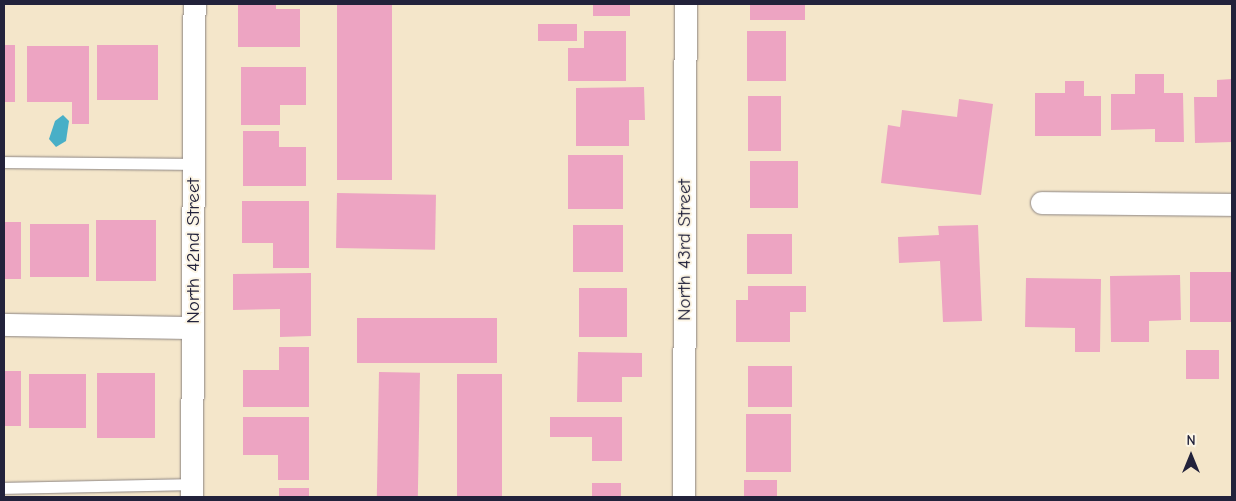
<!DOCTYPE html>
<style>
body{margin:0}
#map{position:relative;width:1236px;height:501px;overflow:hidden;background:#f4e6ca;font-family:"Comic Neue",sans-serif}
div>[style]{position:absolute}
.water>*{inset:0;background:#48afc7}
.building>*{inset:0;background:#eda4c2;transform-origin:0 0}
.roads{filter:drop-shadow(0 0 1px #8b8482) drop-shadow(0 0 1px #8b8482)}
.service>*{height:11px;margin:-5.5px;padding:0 5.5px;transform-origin:5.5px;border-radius:5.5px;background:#fff}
.minor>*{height:22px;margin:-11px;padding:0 11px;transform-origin:11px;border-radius:11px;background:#fff}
span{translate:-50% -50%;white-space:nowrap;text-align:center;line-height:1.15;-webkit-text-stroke:4px #fcf5e5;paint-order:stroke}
.street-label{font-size:19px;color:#22223b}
.frame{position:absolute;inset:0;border:5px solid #22223b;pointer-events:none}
.north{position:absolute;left:1166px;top:431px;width:50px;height:50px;-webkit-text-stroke:4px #fcf5e5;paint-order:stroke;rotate:0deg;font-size:14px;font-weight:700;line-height:20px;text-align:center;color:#22223b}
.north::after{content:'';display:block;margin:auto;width:18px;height:22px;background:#22223b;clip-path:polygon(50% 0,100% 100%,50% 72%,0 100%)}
</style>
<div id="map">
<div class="water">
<div style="clip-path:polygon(63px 115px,69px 121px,66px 141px,56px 147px,49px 139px,55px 121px)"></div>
</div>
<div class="building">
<div style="clip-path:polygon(238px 4px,276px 4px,276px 9px,300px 9px,300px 47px,238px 47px)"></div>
<div style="left:337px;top:4px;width:55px;height:176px"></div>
<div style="left:593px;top:4px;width:37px;height:12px"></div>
<div style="left:750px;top:4px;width:55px;height:16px"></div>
<div style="left:538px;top:24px;width:39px;height:17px"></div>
<div style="clip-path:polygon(584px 31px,626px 31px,626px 81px,568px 81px,568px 48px,584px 48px)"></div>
<div style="left:747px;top:31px;width:39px;height:50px"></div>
<div style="left:4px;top:45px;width:11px;height:57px"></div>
<div style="left:97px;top:45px;width:61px;height:55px"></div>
<div style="clip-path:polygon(27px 46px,89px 46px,89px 124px,72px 124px,72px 102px,27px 102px)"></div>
<div style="clip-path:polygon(241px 67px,306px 67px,306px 105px,280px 105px,280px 125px,241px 125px)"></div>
<div style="clip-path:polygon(1135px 74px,1164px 74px,1164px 93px,1183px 93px,1184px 142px,1155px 142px,1155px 129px,1111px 130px,1111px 94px,1135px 94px)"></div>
<div style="clip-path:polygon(1232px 79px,1232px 142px,1195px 143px,1194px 97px,1217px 97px,1217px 80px)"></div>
<div style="clip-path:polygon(1065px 81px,1084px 81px,1084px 96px,1101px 96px,1101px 136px,1035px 136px,1035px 93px,1065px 93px)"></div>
<div style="clip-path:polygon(644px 87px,645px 120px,629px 120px,629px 146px,576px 146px,576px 88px)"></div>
<div style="left:748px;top:96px;width:33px;height:55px"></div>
<div style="clip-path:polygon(959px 99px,993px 104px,981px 195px,881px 183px,888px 125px,900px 127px,902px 110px,957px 117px)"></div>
<div style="clip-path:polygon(243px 131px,279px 131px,279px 147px,306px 147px,306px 186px,243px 186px)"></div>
<div style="left:568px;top:155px;width:55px;height:54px"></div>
<div style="left:750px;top:161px;width:48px;height:47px"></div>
<div style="left:337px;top:193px;width:99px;height:55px;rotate:1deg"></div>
<div style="clip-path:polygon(242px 201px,309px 201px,309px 268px,273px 268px,273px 243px,242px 243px)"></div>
<div style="left:96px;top:220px;width:60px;height:61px"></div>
<div style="left:4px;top:222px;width:17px;height:57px"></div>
<div style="left:30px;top:224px;width:59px;height:53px"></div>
<div style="left:573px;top:225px;width:50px;height:47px"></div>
<div style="clip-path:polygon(978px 225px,982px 321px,943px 322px,940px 261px,899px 263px,898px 237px,939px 235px,938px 226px)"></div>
<div style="left:747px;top:234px;width:45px;height:40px"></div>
<div style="left:1190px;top:272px;width:42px;height:50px"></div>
<div style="clip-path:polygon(311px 273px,311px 336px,280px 337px,280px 309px,233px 310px,233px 274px)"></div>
<div style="clip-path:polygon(1180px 275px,1181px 320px,1149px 321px,1149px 342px,1111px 342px,1110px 276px)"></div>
<div style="clip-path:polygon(1026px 278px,1101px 279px,1100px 352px,1075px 352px,1075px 328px,1025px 327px)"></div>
<div style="clip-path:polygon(748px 286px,806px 286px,806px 312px,790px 312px,790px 342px,736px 342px,736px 300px,748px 300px)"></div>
<div style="left:579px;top:288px;width:48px;height:49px"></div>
<div style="left:357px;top:318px;width:140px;height:45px"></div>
<div style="clip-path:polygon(279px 347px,309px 347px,309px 407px,243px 407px,243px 370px,279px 370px)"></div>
<div style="left:1186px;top:350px;width:33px;height:29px"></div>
<div style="clip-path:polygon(578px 352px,642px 353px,642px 377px,622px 377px,622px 402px,577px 402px)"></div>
<div style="left:748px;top:366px;width:44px;height:41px"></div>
<div style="left:4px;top:371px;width:17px;height:55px"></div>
<div style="left:379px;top:372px;width:41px;height:125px;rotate:1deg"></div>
<div style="left:97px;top:373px;width:58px;height:65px"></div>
<div style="left:29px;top:374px;width:57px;height:54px"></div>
<div style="left:457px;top:374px;width:45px;height:123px"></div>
<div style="left:746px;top:414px;width:45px;height:58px"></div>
<div style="clip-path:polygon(243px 417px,309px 417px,309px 480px,278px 480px,278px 455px,243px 455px)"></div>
<div style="clip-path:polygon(550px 417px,622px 417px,622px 461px,592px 461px,592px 437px,550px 437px)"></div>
<div style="left:744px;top:480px;width:33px;height:17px"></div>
<div style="left:592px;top:483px;width:29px;height:14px"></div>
<div style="left:279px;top:488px;width:30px;height:9px"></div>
</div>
<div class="roads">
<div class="service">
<div style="left:4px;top:162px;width:190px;rotate:0.6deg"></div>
<div style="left:4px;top:488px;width:188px;rotate:-1.2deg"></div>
</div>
<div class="minor">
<div style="left:1042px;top:203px;width:190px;rotate:0.6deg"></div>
<div style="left:4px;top:325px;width:189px;rotate:0.9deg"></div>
<div style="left:192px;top:497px;width:493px;rotate:-89.7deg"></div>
<div style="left:684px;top:497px;width:493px;rotate:-89.8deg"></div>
</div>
</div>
<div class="street-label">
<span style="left:685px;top:250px;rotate:-90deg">North 43rd Street</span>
<span style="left:194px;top:251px;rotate:-90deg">North 42nd Street</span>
</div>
<div class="frame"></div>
<div class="north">N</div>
</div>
